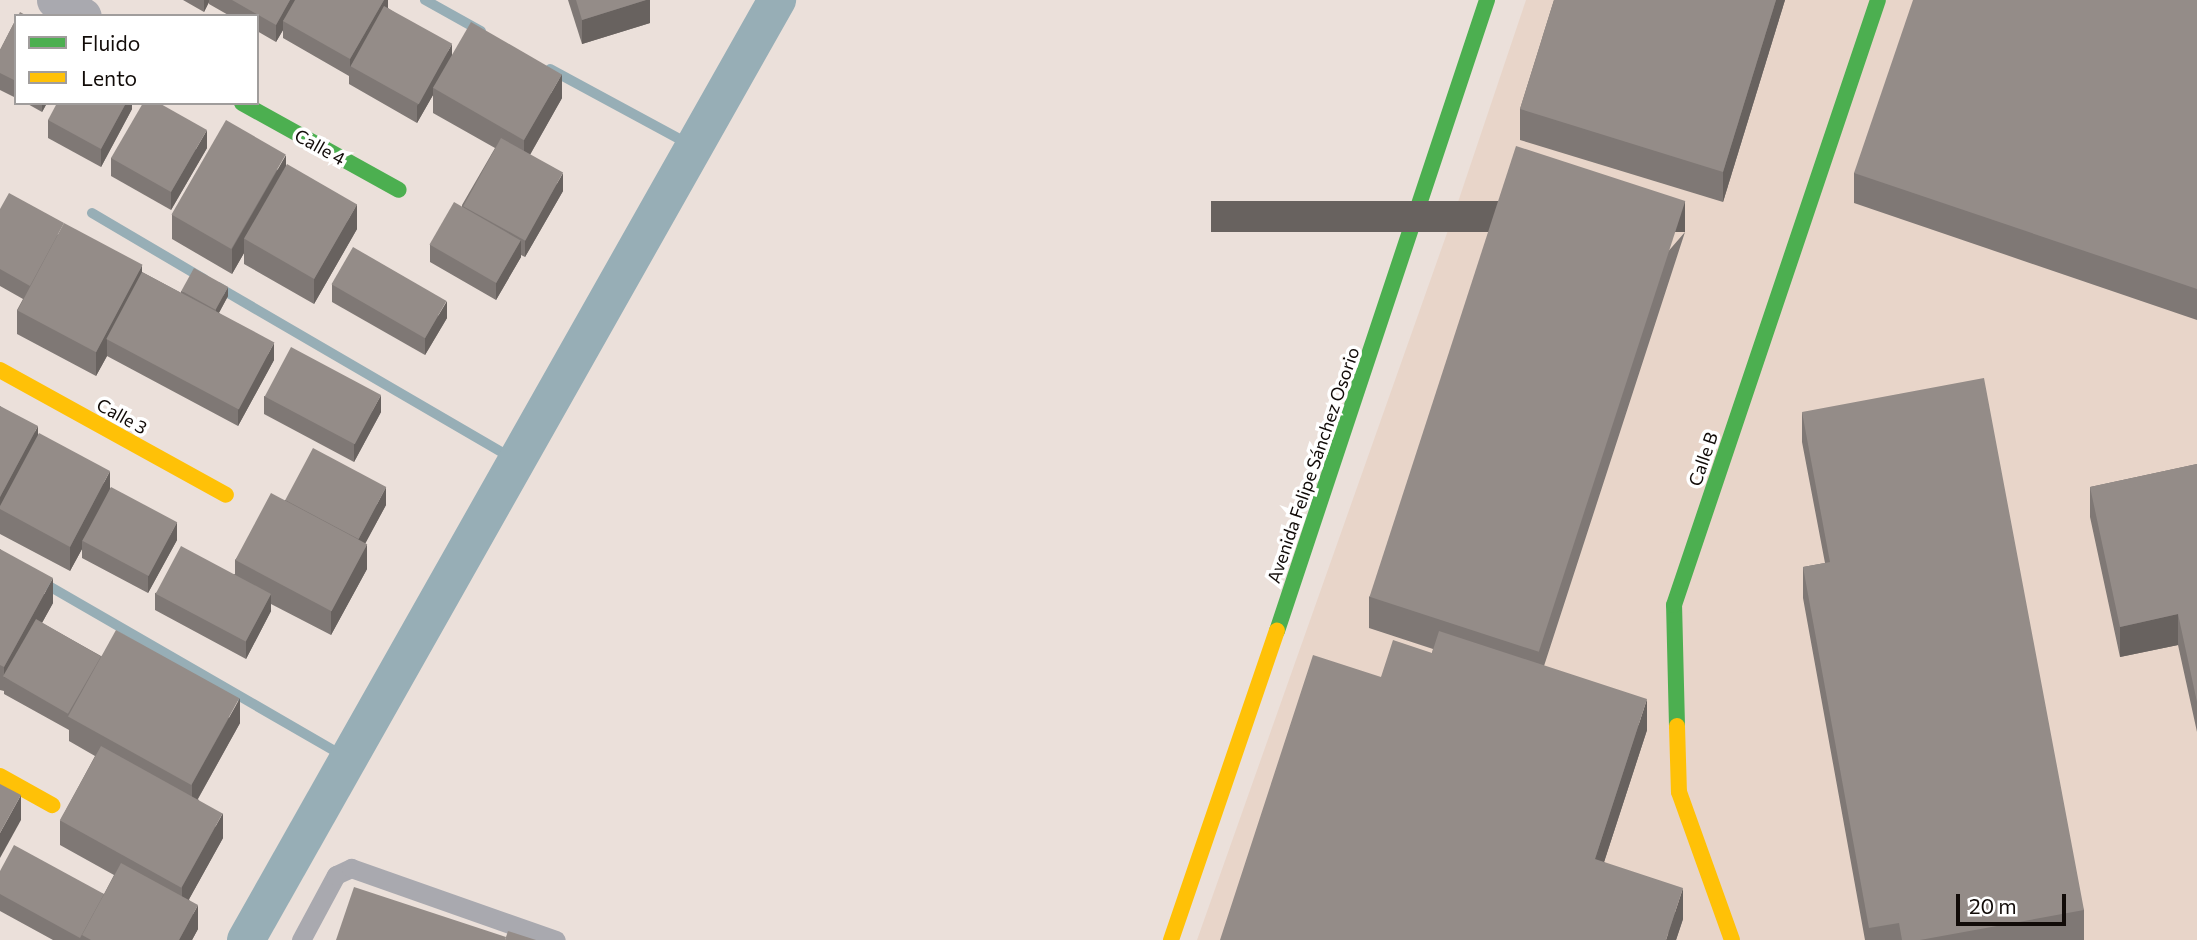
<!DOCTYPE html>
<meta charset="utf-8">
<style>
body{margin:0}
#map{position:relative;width:2197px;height:940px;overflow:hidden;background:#ebe0da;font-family:Commissioner,sans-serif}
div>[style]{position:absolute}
.built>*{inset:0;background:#e8d5c9}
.stream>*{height:10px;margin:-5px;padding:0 5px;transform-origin:5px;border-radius:5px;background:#97aeb6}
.canal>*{height:38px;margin:-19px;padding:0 19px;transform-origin:19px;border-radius:19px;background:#97aeb6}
.lane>*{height:19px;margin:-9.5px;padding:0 9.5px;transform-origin:9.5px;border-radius:9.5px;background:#a9a9af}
.street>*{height:37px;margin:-18.5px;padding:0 18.5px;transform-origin:18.5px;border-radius:18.5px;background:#a9a9af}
.fast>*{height:16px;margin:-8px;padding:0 8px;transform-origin:8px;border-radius:8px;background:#4caf50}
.slow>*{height:16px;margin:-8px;padding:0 8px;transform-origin:8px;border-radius:8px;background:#ffc107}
.wall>*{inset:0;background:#7f7875}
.shaded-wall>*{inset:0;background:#68625f;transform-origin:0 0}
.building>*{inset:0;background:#948c88;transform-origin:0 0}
span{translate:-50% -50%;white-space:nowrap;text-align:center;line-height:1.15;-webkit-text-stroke:7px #fff;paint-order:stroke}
.street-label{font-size:18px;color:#110b08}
.legend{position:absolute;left:14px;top:14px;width:245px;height:91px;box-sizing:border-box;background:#fff;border:2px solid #a09d9c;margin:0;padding:9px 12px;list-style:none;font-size:21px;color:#110b08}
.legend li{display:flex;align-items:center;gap:14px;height:35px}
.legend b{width:35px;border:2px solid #a09d9c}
.scale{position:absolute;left:1956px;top:894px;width:110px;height:32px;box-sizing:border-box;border:4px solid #110b08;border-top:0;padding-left:9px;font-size:21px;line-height:24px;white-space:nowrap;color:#110b08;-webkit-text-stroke:5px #fff;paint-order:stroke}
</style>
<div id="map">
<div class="built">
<div style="clip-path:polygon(1526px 0,2197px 0,2197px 940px,1197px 940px,1458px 202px)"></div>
</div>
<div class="stream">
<div style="left:425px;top:0;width:64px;rotate:29deg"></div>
<div style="left:550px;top:69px;width:164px;rotate:28.4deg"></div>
<div style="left:92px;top:213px;width:130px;rotate:30.5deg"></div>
<div style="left:218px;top:287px;width:346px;rotate:30.2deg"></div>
<div style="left:42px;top:582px;width:354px;rotate:30deg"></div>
</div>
<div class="canal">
<div style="left:246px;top:940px;width:1080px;rotate:-60.54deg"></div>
</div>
<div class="lane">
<div style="left:301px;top:940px;width:74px;rotate:-61.7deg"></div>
<div style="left:336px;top:875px;width:17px;rotate:-25deg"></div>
<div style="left:351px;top:868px;width:217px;rotate:19.4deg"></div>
</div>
<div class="street">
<div style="left:55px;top:0;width:32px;rotate:30deg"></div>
</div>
<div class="fast">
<div style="left:242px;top:103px;width:179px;rotate:29deg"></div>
<div style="left:1277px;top:631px;width:665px;rotate:-71.59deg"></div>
<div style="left:1677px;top:726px;width:121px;rotate:-91.4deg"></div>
<div style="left:1674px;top:605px;width:638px;rotate:-71.37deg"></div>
</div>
<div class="slow">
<div style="left:0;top:370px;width:258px;rotate:28.9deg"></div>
<div style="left:1677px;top:726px;width:66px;rotate:88.3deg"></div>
<div style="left:1679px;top:792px;width:157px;rotate:70.3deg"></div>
<div style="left:0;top:776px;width:60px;rotate:29.1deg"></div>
<div style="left:1171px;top:940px;width:327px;rotate:-71.1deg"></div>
</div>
<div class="wall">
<div style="clip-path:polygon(183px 0,388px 0,388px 8px,452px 55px,562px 98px,530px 155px,563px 191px,525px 257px,521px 255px,521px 257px,496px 300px,430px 262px,430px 245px,462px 207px,462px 205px,495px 148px,433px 113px,433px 95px,417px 123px,349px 84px,349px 76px,283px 38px,283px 30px,276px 42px,257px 31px,257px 16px,230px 16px,209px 4px,209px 2px,204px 12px)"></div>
<div style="clip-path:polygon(568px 0,650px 0,650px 23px,582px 44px)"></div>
<div style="clip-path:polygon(1554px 0,1785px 0,1723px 202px,1520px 140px,1520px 109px)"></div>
<div style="clip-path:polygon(2197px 0,2197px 320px,1854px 203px,1854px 173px)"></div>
<div style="clip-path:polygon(16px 19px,16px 98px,0 90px,0 50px)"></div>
<div style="clip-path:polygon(26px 103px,47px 103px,42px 112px)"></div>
<div style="clip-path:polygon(132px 103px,132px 109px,101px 167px,48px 138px,48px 120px)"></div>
<div style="clip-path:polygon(207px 148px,171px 210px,111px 176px,111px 158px)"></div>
<div style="clip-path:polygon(286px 166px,357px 229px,314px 304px,244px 264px,244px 253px,232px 274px,172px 239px,172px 215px)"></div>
<div style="clip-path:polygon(0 209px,142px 272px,181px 293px,181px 291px,228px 296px,219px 313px,274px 360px,238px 426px,107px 356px,96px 376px,17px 334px,17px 310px,23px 299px,0 286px)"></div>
<div style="clip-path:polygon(1685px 232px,1544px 666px,1647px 730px,1604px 862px,1683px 919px,1676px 940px,1381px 677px,1432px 653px,1433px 649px,1369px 628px,1369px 597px)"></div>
<div style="clip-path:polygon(332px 284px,447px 318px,425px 355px,332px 302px)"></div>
<div style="clip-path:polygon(264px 396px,381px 412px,354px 462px,264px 414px)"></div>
<div style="clip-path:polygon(0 406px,110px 488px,177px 540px,148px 593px,82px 558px,82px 549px,70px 571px,0 534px)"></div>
<div style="clip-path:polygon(1802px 412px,2084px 910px,2084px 940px,1865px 940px,1803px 598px,1803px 567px,1825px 563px,1802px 442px)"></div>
<div style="clip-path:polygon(2197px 464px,2197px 732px,2178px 645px,2120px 657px,2090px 517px,2090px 487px)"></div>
<div style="clip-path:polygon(285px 500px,386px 505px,365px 543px,367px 569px,331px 635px,271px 604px,271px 611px,246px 659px,155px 610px,155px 593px,235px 574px,235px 560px)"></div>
<div style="clip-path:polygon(0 549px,53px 603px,42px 623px,101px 656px,240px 723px,198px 799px,223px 838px,189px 899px,198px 929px,192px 940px,53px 940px,0 911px,0 871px,104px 894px,114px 875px,60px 845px,60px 821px,95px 756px,69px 741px,69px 730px,4px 694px,4px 690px,4px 691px,0 690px)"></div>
</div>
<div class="shaded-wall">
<div style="clip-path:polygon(204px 0,209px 0,209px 2px,204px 12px)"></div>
<div style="clip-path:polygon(290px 0,300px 0,283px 21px,283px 30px,276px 42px,276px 25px)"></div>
<div style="clip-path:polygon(384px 0,388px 0,388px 10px,350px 67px,350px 59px)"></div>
<div style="clip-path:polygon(646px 0,650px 0,650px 23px,582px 44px,582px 20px)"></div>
<div style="clip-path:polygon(1776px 0,1785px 0,1723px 202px,1723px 172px)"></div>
<div style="clip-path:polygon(452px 44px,452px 62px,433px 88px,433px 95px,417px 123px,417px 106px)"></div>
<div style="clip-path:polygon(562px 74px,562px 98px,524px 165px,524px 140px)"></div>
<div style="clip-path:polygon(42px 103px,47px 103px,42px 112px)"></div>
<div style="clip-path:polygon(126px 103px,132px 103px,132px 109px,101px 167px,101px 149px)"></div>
<div style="clip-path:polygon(207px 130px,207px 148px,171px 210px,171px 192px)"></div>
<div style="clip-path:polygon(286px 155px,286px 180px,244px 239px,244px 253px,232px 274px,232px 249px)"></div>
<div style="clip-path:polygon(563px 173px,563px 191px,525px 257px,525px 240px)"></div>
<div style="left:1685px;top:201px;width:31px;height:474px;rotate:90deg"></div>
<div style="clip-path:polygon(357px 204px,357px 229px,314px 304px,314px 279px)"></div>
<div style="clip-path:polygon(521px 240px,521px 257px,496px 300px,496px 283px)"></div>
<div style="clip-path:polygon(142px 265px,142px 289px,107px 339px,107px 356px,96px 376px,96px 352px)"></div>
<div style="clip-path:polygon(228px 287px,228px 296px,216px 318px,216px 309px)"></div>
<div style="clip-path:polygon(447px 301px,447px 318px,425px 355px,425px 338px)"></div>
<div style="clip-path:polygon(274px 343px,274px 360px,238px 426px,238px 409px)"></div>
<div style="clip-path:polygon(381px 395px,381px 412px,354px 462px,354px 444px)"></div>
<div style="clip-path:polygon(38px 426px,38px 451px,0 509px,0 497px)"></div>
<div style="clip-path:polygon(110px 471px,110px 496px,82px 541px,82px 549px,70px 571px,70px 547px)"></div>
<div style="clip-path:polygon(386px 487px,386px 505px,357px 559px,357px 542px)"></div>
<div style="clip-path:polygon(177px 522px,177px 540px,148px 593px,148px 576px)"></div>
<div style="clip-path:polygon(367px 544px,367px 569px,331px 635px,331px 611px)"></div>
<div style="clip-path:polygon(53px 578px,53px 603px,10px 680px,4px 677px,4px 691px,4px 667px)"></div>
<div style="clip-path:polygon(271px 594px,271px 611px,246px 659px,246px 641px)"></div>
<div style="clip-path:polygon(2178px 614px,2178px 645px,2120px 657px,2120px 627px)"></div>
<div style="clip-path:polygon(240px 698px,240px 723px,192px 809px,192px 784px)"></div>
<div style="clip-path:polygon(1647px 699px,1647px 730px,1595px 890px,1595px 859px)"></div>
<div style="clip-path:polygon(21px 795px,21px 820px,0 858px,0 833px)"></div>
<div style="clip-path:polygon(223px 813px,223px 838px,182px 912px,182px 887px)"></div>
<div style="clip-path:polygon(1683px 888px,1683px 919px,1676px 940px,1666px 940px)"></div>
<div style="clip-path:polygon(198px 905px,198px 929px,192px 940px,179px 940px)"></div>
</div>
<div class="building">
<div style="clip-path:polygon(232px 0,290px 0,276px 25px)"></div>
<div style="clip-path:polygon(295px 0,384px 0,350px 59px,283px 21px)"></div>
<div style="clip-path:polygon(576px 0,646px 0,582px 20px)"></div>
<div style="clip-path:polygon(1554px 0,1776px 0,1723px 172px,1520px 109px)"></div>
<div style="clip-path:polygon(1913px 0,2197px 0,2197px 289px,1854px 173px)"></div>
<div style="left:384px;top:6px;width:78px;height:69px;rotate:29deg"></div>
<div style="clip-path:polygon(20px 12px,27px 16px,18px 16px)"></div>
<div style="clip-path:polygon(16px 19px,16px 81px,0 73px,0 50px)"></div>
<div style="left:471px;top:22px;width:105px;height:76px;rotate:30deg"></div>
<div style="clip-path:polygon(57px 103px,126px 103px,101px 149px,48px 120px)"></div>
<div style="clip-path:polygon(143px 103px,159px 103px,207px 130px,171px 192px,111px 158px)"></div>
<div style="left:226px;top:120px;width:69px;height:109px;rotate:30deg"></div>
<div style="left:501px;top:138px;width:71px;height:78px;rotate:29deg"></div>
<div style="left:1516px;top:146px;width:178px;height:474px;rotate:18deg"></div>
<div style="left:287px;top:164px;width:81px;height:86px;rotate:30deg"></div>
<div style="clip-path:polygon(9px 193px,64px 223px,30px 286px,0 269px,0 209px)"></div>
<div style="left:454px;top:202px;width:77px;height:49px;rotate:30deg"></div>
<div style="left:64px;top:223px;width:89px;height:99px;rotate:28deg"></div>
<div style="left:353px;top:247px;width:108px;height:43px;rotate:30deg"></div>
<div style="left:194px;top:268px;width:39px;height:26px;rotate:29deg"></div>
<div style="left:142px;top:272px;width:150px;height:76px;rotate:28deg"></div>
<div style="left:291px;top:347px;width:102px;height:56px;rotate:28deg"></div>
<div style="clip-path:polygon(1984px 378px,2084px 910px,1920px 940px,1902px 940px,1899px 923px,1869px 928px,1803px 567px,1830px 562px,1802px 412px)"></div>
<div style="clip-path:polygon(0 406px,38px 426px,0 497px)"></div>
<div style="clip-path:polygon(39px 433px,110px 471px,70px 547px,0 509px,0 506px)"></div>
<div style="left:313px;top:448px;width:83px;height:59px;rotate:28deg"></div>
<div style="clip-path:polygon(2197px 464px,2197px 702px,2178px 614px,2120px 627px,2090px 487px)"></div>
<div style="left:111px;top:487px;width:75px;height:61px;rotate:28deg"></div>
<div style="left:271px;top:493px;width:109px;height:76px;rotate:28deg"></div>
<div style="left:181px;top:546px;width:102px;height:54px;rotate:28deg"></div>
<div style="clip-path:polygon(0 549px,53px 578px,4px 667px,0 665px)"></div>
<div style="left:36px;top:619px;width:75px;height:66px;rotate:30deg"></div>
<div style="left:116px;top:630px;width:141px;height:99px;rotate:29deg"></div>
<div style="clip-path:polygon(1439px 631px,1647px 699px,1595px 859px,1683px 888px,1666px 940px,1220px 940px,1313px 655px,1381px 677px,1393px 640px,1432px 653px)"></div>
<div style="left:101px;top:746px;width:139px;height:85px;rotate:29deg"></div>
<div style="clip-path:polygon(0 784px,21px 795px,0 833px)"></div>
<div style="clip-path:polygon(14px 845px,104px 894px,80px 938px,0 894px,0 871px)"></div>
<div style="clip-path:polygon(121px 863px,198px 905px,179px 940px,91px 940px,82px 935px)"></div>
<div style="clip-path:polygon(354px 887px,506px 937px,505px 940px,336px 940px)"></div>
<div style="clip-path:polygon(508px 931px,536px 940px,505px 940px)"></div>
</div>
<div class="street-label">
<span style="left:320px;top:147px;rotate:29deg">Calle 4</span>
<span style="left:122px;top:416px;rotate:29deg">Calle 3</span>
<span style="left:1703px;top:459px;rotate:-71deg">Calle B</span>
<span style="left:1313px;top:465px;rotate:-71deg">Avenida Felipe Sánchez Osorio</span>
</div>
<ul class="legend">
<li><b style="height:9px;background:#4caf50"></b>Fluido</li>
<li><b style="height:9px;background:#ffc107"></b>Lento</li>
</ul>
<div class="scale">20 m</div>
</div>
